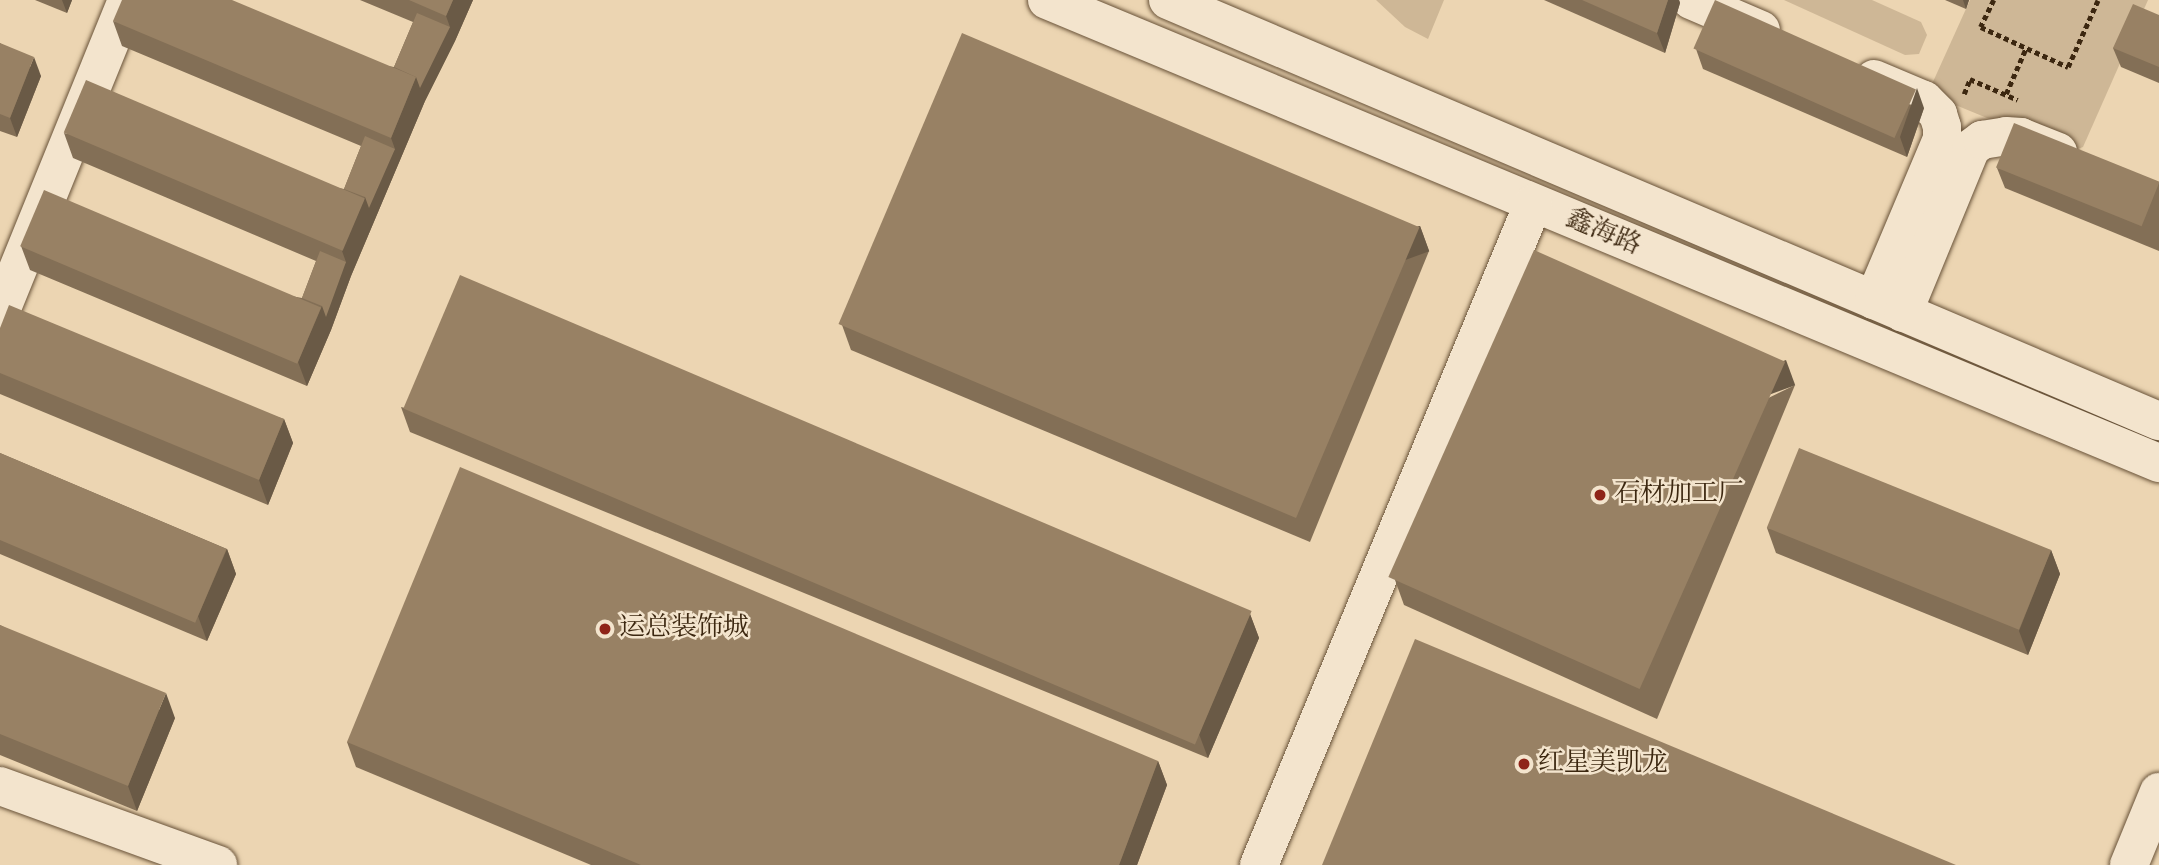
<!DOCTYPE html>
<meta charset="utf-8">
<style>
body{margin:0}
#map{position:relative;width:2159px;height:865px;overflow:hidden;background:#ecd5b2;font-family:"Sorts Mill Goudy","Noto Serif SC",serif}
div>[style]{position:absolute}
.green>*{inset:0;background:#ceb796}
.path>*{height:4.5px;margin-top:-2.25px;transform-origin:0;background:repeating-linear-gradient(90deg,#3c2710 0 5px,transparent 0 8.5px)}
.roads{filter:drop-shadow(0 0 2px #685238) drop-shadow(0 0 2px #685238)}
.minor>*{height:38px;margin:-19px;padding:0 19px;transform-origin:19px;border-radius:19px;background:#f3e4cd}
.wall>*{inset:0;background:#836f56}
.shaded-wall>*{inset:0;background:#6a5a46;transform-origin:0 0}
.building>*{inset:0;background:#988164;transform-origin:0 0}
.dots>*{width:19px;height:19px;translate:-50% -50%;box-sizing:border-box;border:4px solid #f3e4cd;border-radius:50%}
span{translate:-50% -50%;white-space:nowrap;text-align:center;line-height:1.15;-webkit-text-stroke:5px #f3e4cd;paint-order:stroke}
.street-label{font-size:26px;color:#3c2710}
.poi-label{font-size:26px;color:#3c2710}
.left{translate:0 -50%;text-align:left}
</style>
<div id="map">
<div class="green">
<div style="clip-path:polygon(1376px 0,1444px 0,1428px 39px,1405px 27px)"></div>
<div style="clip-path:polygon(1784px 0,1872px 0,1921px 22px,1927px 35px,1919px 54px,1905px 55px)"></div>
<div style="clip-path:polygon(1970px 0,2148px 0,2083px 147px,2070px 152px,1936px 97px,1932px 84px)"></div>
</div>
<div class="path">
<div style="left:1994px;top:0;width:30px;rotate:116deg"></div>
<div style="left:1981px;top:27px;width:96px;rotate:24.7deg"></div>
<div style="left:2068px;top:67px;width:73px;rotate:-65.9deg"></div>
<div style="left:1964px;top:94px;width:16px;rotate:-68deg"></div>
<div style="left:1970px;top:79px;width:52px;rotate:23.6deg"></div>
<div style="left:2006px;top:94px;width:50px;rotate:-66.5deg"></div>
</div>
<div class="roads">
<div class="minor">
<div style="left:1047px;top:0;width:1205px;rotate:22.61deg"></div>
<div style="left:1168px;top:0;width:1077px;rotate:23.02deg"></div>
<div style="left:1691px;top:0;width:76px;rotate:23.2deg"></div>
<div style="left:1874px;top:79px;width:54px;rotate:22.8deg"></div>
<div style="left:1924px;top:100px;width:20px;rotate:45deg"></div>
<div style="left:1938px;top:114px;width:14px;rotate:73deg"></div>
<div style="left:1942px;top:127px;width:12px;rotate:90deg"></div>
<div style="left:1942px;top:139px;width:175px;rotate:112.9deg"></div>
<div style="left:0;top:313px;width:338px;rotate:-67.9deg"></div>
<div style="left:1903px;top:313px;width:178px;rotate:-67.6deg"></div>
<div style="left:1971px;top:148px;width:14px;rotate:-36deg"></div>
<div style="left:1982px;top:140px;width:24px;rotate:-9deg"></div>
<div style="left:2006px;top:136px;width:15px;rotate:4deg"></div>
<div style="left:2021px;top:137px;width:40px;rotate:22deg"></div>
<div style="left:0;top:786px;width:232px;rotate:19.9deg"></div>
<div style="left:1259px;top:865px;width:716px;rotate:-67.48deg"></div>
<div style="left:2129px;top:865px;width:79px;rotate:-67.7deg"></div>
</div>
</div>
<div class="wall">
<div style="clip-path:polygon(35px 0,72px 0,67px 13px)"></div>
<div style="clip-path:polygon(360px 0,473px 0,455px 41px,425px 101px,351px 276px,331px 330px,307px 386px,30px 270px,21px 246px,302px 298px,316px 261px,73px 158px,64px 133px,344px 189px,361px 146px,122px 46px,113px 21px,394px 67px,413px 22px)"></div>
<div style="clip-path:polygon(1544px 0,1679px 0,1680px 3px,1665px 53px)"></div>
<div style="clip-path:polygon(1945px 0,1969px 0,1966px 9px)"></div>
<div style="clip-path:polygon(2159px 15px,2159px 83px,2121px 67px,2113px 48px)"></div>
<div style="clip-path:polygon(0 43px,41px 76px,17px 137px,0 131px)"></div>
<div style="clip-path:polygon(1696px 49px,1924px 108px,1907px 157px,1703px 69px)"></div>
<div style="clip-path:polygon(1997px 168px,2159px 183px,2159px 251px,2005px 188px)"></div>
<div style="clip-path:polygon(1420px 226px,1429px 251px,1310px 542px,851px 350px,842px 325px)"></div>
<div style="clip-path:polygon(0 328px,284px 419px,293px 443px,268px 505px,0 394px)"></div>
<div style="clip-path:polygon(1795px 385px,1657px 719px,1404px 605px,1395px 580px)"></div>
<div style="clip-path:polygon(401px 407px,1250px 614px,1259px 638px,1208px 758px,410px 432px)"></div>
<div style="clip-path:polygon(0 453px,227px 549px,236px 574px,207px 641px,0 554px)"></div>
<div style="clip-path:polygon(1767px 528px,2051px 550px,2060px 574px,2028px 655px,1776px 553px)"></div>
<div style="clip-path:polygon(0 625px,175px 718px,137px 811px,0 755px)"></div>
<div style="clip-path:polygon(347px 742px,1158px 761px,1167px 785px,1137px 865px,591px 865px,356px 767px)"></div>
</div>
<div class="shaded-wall">
<div style="clip-path:polygon(62px 0,72px 0,67px 13px)"></div>
<div style="clip-path:polygon(453px 0,473px 0,455px 41px,425px 101px,351px 276px,331px 330px,307px 386px,298px 362px,322px 306px,346px 262px,342px 251px,365px 197px,395px 149px,391px 138px,416px 77px,450px 27px,446px 16px)"></div>
<div style="clip-path:polygon(1668px 0,1679px 0,1680px 3px,1665px 53px,1657px 33px)"></div>
<div style="clip-path:polygon(1963px 0,1969px 0,1966px 9px)"></div>
<div style="clip-path:polygon(34px 57px,41px 76px,17px 137px,10px 118px)"></div>
<div style="clip-path:polygon(1917px 88px,1924px 108px,1907px 157px,1900px 137px)"></div>
<div style="left:1420px;top:226px;width:27px;height:314px;rotate:70deg"></div>
<div style="left:1786px;top:360px;width:27px;height:361px;rotate:70deg"></div>
<div style="clip-path:polygon(284px 419px,293px 443px,268px 505px,259px 480px)"></div>
<div style="clip-path:polygon(227px 549px,236px 574px,207px 641px,198px 616px)"></div>
<div style="clip-path:polygon(2051px 550px,2060px 574px,2028px 655px,2019px 631px)"></div>
<div style="clip-path:polygon(1250px 614px,1259px 638px,1208px 758px,1199px 734px)"></div>
<div style="clip-path:polygon(166px 693px,175px 718px,137px 811px,128px 786px)"></div>
<div style="clip-path:polygon(1158px 761px,1167px 785px,1137px 865px,1119px 865px)"></div>
</div>
<div class="building">
<div style="clip-path:polygon(122px 0,232px 0,416px 77px,391px 138px,113px 21px)"></div>
<div style="clip-path:polygon(409px 0,453px 0,446px 16px)"></div>
<div style="clip-path:polygon(1582px 0,1668px 0,1657px 33px)"></div>
<div style="left:1715px;top:0;width:220px;height:53px;rotate:24deg"></div>
<div style="clip-path:polygon(2133px 4px,2159px 15px,2159px 67px,2113px 48px)"></div>
<div style="clip-path:polygon(417px 13px,450px 27px,420px 88px,416px 77px,394px 67px)"></div>
<div style="left:962px;top:33px;width:497px;height:316px;rotate:23deg"></div>
<div style="clip-path:polygon(0 43px,34px 57px,10px 118px,0 114px)"></div>
<div style="left:86px;top:80px;width:303px;height:57px;rotate:23deg"></div>
<div style="left:2014px;top:123px;width:157px;height:48px;rotate:22deg"></div>
<div style="clip-path:polygon(365px 136px,395px 149px,369px 208px,365px 197px,344px 189px)"></div>
<div style="left:44px;top:190px;width:301px;height:61px;rotate:23deg"></div>
<div style="left:1534px;top:250px;width:275px;height:358px;rotate:24deg"></div>
<div style="clip-path:polygon(320px 251px,346px 262px,326px 317px,322px 306px,302px 298px)"></div>
<div style="left:460px;top:275px;width:860px;height:145px;rotate:23deg"></div>
<div style="clip-path:polygon(9px 305px,284px 419px,259px 480px,0 373px,0 328px)"></div>
<div style="left:1799px;top:448px;width:272px;height:86px;rotate:22deg"></div>
<div style="left:0;top:453px;width:246px;height:80px;rotate:23deg"></div>
<div style="clip-path:polygon(460px 467px,1158px 761px,1119px 865px,641px 865px,347px 742px)"></div>
<div style="clip-path:polygon(0 625px,166px 693px,128px 786px,0 734px)"></div>
<div style="clip-path:polygon(1415px 639px,1956px 865px,1322px 865px)"></div>
</div>
<div class="dots">
<div style="left:1600px;top:495px;background:#8f2418"></div>
<div style="left:605px;top:629px;background:#8f2418"></div>
<div style="left:1524px;top:764px;background:#8f2418"></div>
</div>
<div class="street-label">
<span style="left:1603px;top:233px;rotate:23deg">鑫海路</span>
</div>
<div class="poi-label">
<span class="left" style="left:1614px;top:495px">石材加工厂</span>
<span class="left" style="left:619px;top:629px">运总装饰城</span>
<span class="left" style="left:1538px;top:764px">红星美凯龙</span>
</div>
</div>
